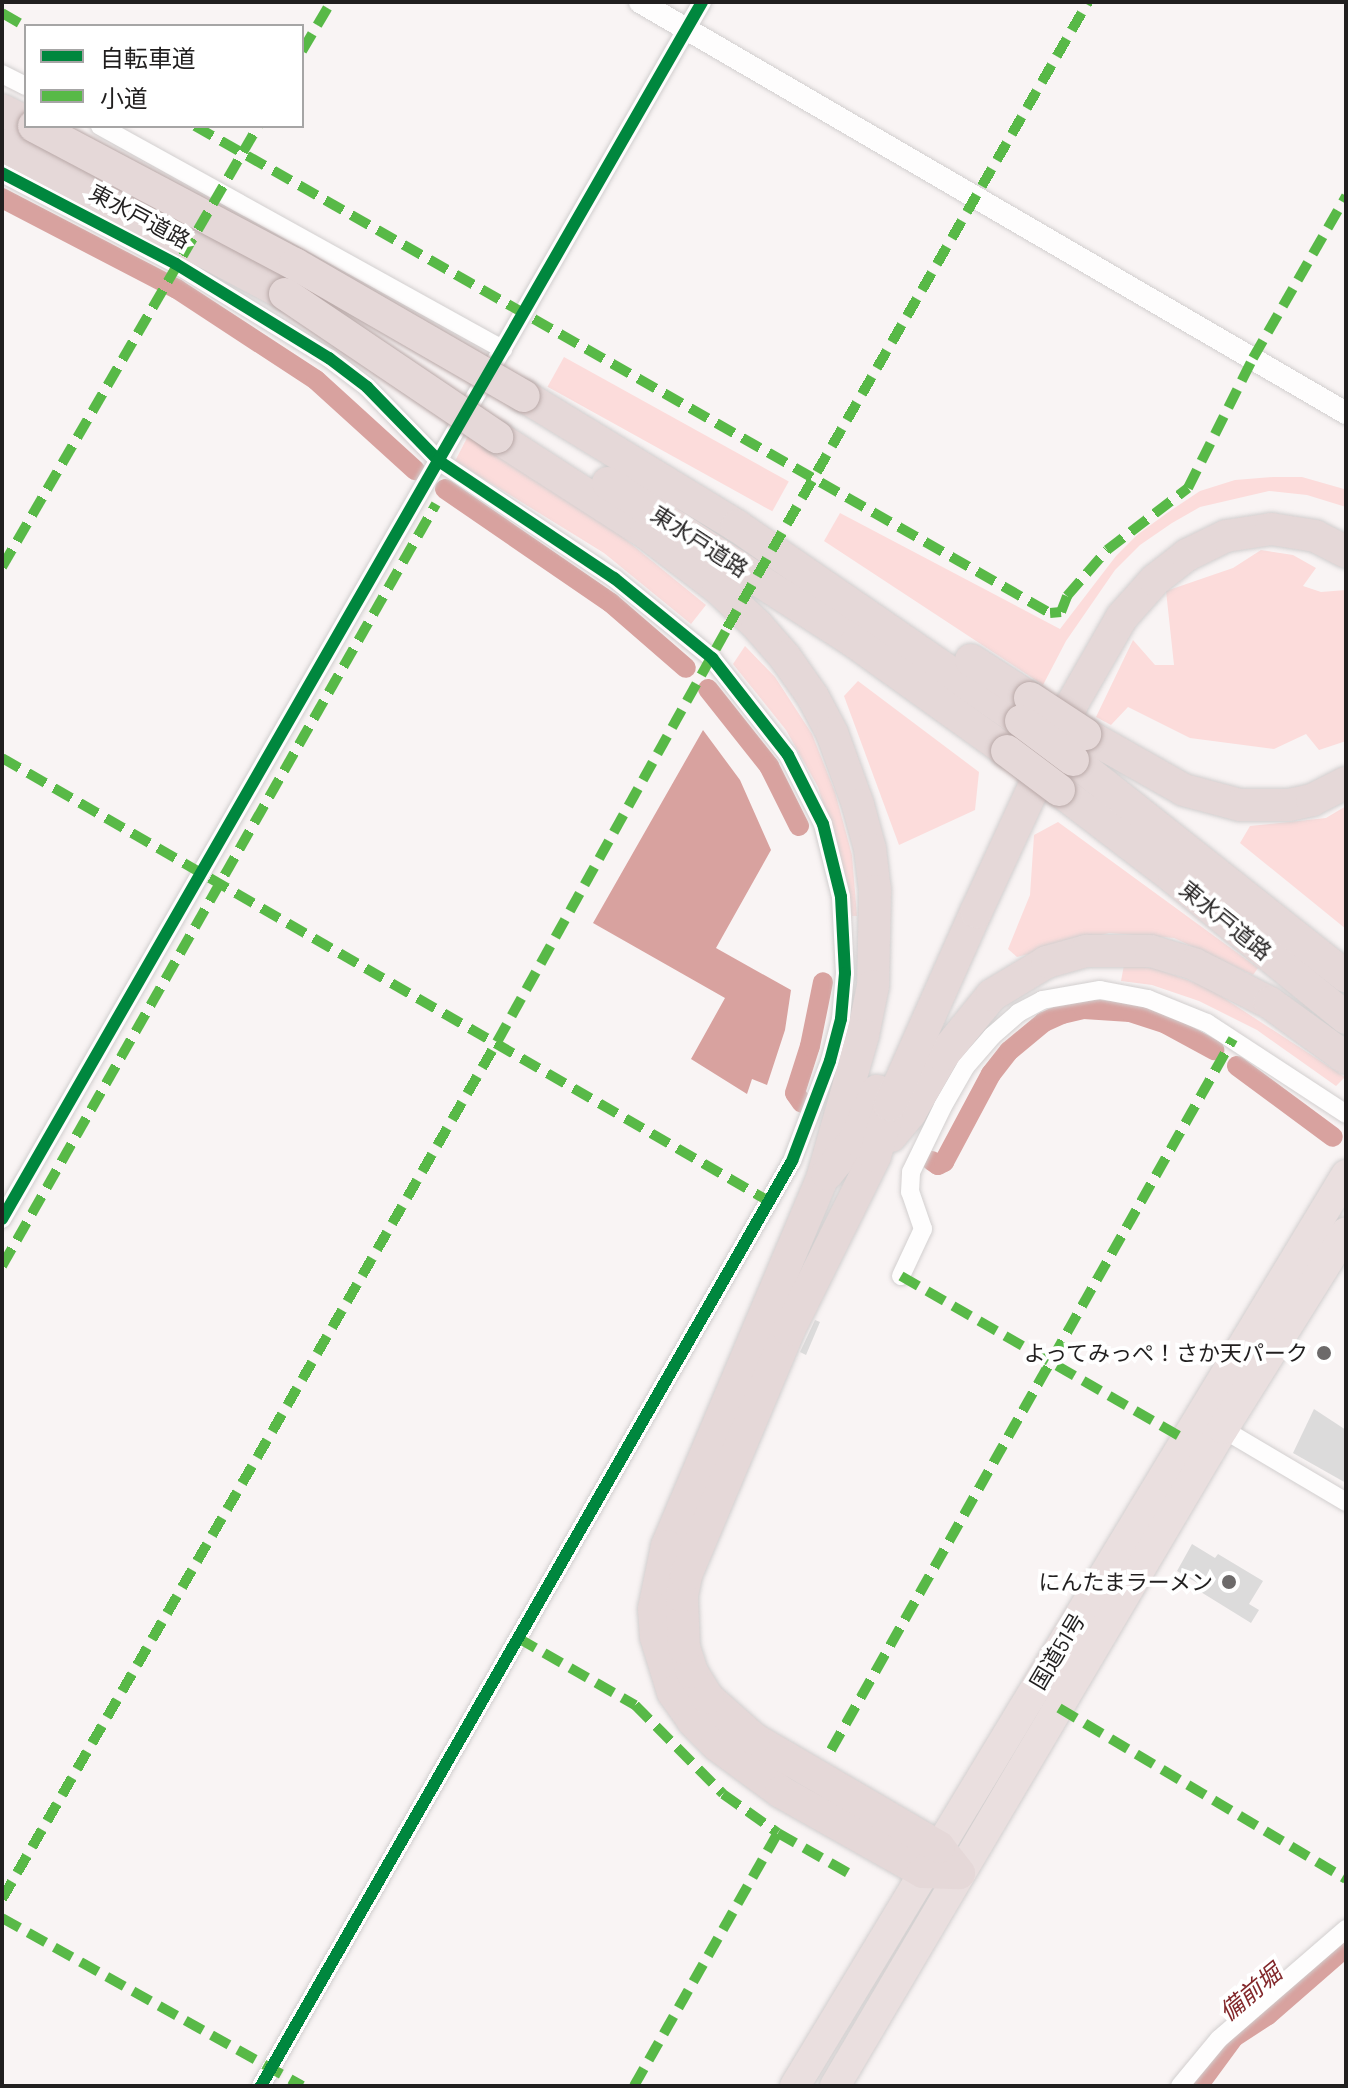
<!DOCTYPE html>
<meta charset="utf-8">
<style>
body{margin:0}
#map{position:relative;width:1348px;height:2088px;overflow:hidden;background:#f9f4f4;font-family:Barlow,"Noto Sans JP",sans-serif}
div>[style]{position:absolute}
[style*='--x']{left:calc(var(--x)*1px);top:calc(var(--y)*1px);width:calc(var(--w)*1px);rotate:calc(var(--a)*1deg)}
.green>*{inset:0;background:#fcdcdb;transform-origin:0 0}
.water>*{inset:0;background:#d8a29f}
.canal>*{height:20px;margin:-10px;padding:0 10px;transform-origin:10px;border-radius:10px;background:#d8a29f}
.building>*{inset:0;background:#dcdbdb}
.roads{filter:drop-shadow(0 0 2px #d2cfcf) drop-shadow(0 0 2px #d2cfcf)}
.minor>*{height:18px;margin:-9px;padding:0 9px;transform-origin:9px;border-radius:9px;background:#fefdfd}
.tertiary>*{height:22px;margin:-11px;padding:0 11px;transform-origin:11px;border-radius:11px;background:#fefdfd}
.trunk>*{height:30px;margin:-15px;padding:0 15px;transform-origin:15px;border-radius:15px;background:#eadfdf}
.motorway>*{height:32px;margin:-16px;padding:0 16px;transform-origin:16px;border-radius:16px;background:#e5d8d8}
.bridges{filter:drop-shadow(0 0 2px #b8a8a7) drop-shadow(0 0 2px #b8a8a7)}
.motorway-bridge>*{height:32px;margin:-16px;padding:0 16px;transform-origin:16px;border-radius:16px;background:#e5d8d8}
.quiet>*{height:10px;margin-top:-5px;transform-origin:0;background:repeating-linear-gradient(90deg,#58b947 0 20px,transparent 0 30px)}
.cycleway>*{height:12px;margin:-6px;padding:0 6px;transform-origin:6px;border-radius:6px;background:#00873e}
.dots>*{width:22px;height:22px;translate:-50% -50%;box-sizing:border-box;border:4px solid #fff;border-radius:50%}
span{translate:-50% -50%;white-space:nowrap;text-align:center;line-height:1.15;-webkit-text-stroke:8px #fff;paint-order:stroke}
.street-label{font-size:22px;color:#211f1f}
.poi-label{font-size:22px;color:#211f1f}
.right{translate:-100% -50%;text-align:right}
.water-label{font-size:24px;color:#82272a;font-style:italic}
.frame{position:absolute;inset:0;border:4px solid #211f1f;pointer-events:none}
.legend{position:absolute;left:24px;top:24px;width:280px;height:104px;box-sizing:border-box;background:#fff;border:2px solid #a6a5a5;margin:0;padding:10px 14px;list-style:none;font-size:24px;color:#211f1f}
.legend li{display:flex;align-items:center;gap:16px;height:40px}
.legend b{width:40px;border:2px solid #a6a5a5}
</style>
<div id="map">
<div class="green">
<i style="left:564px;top:357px;width:257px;height:34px;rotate:29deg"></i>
<i style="clip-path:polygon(468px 436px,619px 534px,706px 605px,691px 624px,604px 553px,455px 461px)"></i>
<i style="clip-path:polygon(1273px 477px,1302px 477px,1344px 489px,1346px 507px,1307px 495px,1269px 491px,1200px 507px,1172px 523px,1140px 545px,1115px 570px,1066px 641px,1043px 685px,824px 541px,840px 513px,1060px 629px,1116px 556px,1137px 535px,1167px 513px,1200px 491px,1235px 480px)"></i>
<i style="clip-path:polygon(1261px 550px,1293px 555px,1316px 568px,1303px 586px,1321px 592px,1346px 590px,1346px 741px,1319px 750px,1306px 734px,1274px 749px,1190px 738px,1128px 707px,1111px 725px,1096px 717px,1133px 640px,1155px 665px,1174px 665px,1166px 591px,1233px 568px)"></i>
<i style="clip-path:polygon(745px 646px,775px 677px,812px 734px,835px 792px,852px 855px,857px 916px,852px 916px,840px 857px,818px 787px,786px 730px,733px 664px)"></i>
<i style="clip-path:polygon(858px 681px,979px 772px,975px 810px,899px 845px,844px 696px)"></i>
<i style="clip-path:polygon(1346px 806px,1346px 929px,1240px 843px,1250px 826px,1326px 818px)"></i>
<i style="clip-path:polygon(1058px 822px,1258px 968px,1253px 975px,1174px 938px,1109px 933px,1017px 957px,1008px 949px,1030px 895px,1034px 835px)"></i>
<i style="clip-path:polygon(1124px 965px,1154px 968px,1207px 987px,1345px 1077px,1336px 1086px,1257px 1030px,1199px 1001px,1152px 985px,1121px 981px)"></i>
</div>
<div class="water">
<i style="clip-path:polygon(703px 730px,740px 780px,771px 850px,716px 948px,791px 990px,785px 1030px,767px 1085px,752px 1079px,747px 1094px,691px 1059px,725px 998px,593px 923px)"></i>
</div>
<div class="canal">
<i style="--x:2;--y:198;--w:197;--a:27.5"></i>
<i style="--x:177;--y:289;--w:166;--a:33.2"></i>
<i style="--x:316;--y:380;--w:134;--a:42.3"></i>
<i style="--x:445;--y:489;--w:201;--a:34.5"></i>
<i style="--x:611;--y:603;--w:99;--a:40.9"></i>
<i style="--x:708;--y:689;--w:98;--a:51.6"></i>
<i style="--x:769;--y:766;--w:67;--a:63.4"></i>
<i style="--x:1237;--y:1066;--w:119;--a:36.5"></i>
<i style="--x:802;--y:1103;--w:12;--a:-125"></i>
<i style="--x:795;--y:1093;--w:49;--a:-72.3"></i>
<i style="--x:810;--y:1046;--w:65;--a:-78.5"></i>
<i style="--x:932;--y:1161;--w:7;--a:34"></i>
<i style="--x:938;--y:1165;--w:7;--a:-27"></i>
<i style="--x:944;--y:1162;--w:100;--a:-61.9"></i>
<i style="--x:991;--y:1074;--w:29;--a:-52"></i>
<i style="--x:1009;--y:1051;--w:45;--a:-39.6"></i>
<i style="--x:1044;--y:1022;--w:20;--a:-24"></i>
<i style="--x:1062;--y:1014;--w:23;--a:-13"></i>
<i style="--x:1084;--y:1009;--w:46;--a:3.7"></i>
<i style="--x:1130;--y:1012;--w:38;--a:18"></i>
<i style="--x:1166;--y:1024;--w:55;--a:28.4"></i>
<i style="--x:1198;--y:2086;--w:61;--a:-53.7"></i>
<i style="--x:1234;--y:2037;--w:40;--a:-32.9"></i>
<i style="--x:1268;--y:2015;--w:103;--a:-41.1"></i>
</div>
<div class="building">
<i style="clip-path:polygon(815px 1320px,820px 1322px,806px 1355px,800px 1352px)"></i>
<i style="clip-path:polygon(1314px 1409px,1346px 1430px,1346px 1483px,1293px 1453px)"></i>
<i style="clip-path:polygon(1192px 1544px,1215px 1558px,1218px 1554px,1263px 1581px,1249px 1604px,1259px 1610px,1251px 1623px,1196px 1589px,1199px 1584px,1177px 1571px)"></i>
</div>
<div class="roads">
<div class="minor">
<i style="--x:2;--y:74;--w:27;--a:27"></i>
<i style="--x:100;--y:126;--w:461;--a:29"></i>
<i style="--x:2;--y:173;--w:196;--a:27.6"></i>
<i style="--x:176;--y:264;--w:180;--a:31.6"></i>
<i style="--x:329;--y:358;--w:48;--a:37.3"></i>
<i style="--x:367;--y:387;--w:103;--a:45.8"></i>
<i style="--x:439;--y:461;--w:211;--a:33.8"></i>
<i style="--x:614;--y:578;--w:127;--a:39.2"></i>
<i style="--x:712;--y:658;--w:123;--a:51.9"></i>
<i style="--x:788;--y:755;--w:77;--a:63.1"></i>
<i style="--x:823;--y:824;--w:75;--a:76.1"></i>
<i style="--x:841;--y:897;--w:76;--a:87"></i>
<i style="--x:845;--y:973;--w:46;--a:95"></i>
<i style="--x:841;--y:1019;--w:43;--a:104.7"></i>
<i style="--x:830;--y:1061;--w:107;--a:110.8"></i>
<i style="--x:792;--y:1161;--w:1067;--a:119.86"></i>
<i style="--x:2;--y:1219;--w:1404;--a:-60.09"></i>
<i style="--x:901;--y:1276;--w:52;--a:-64.9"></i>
<i style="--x:923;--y:1229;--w:39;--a:-109"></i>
<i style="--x:910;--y:1192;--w:20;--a:-87"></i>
<i style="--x:911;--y:1172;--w:73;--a:-64.1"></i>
<i style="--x:943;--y:1106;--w:46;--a:-60.1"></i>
<i style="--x:966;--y:1066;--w:40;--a:-49"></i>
<i style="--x:992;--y:1036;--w:35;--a:-41"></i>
<i style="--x:1018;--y:1013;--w:27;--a:-28"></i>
<i style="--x:1042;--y:1000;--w:59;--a:-9.8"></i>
<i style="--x:1100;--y:990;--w:49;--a:10.6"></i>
<i style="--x:1148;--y:999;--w:64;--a:22.1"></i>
<i style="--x:1207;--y:1023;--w:166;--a:33.2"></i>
<i style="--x:1223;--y:1429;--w:143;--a:30.7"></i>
<i style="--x:1180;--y:2086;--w:61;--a:-50.3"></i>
<i style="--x:1219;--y:2039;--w:168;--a:-40.9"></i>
</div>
<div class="tertiary">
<i style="--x:640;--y:2;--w:817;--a:30.21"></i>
</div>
<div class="trunk">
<i style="--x:795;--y:2086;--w:1065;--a:-58.83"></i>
<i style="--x:835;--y:2086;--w:763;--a:-59.44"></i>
<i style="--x:1223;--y:1429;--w:232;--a:-58"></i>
</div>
<div class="motorway">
<i style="--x:2;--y:110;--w:27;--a:27"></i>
<i style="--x:2;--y:145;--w:320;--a:27.8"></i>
<i style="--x:524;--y:396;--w:250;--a:31.4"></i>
<i style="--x:737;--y:526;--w:345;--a:34.5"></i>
<i style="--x:497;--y:437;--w:177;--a:32.8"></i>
<i style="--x:646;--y:533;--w:91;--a:37.4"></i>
<i style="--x:718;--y:588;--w:54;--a:43.5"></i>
<i style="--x:757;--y:625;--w:43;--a:48.8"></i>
<i style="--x:785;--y:657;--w:49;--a:55"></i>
<i style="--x:813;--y:697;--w:41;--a:62.2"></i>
<i style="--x:832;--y:733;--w:77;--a:70.1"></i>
<i style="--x:858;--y:805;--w:46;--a:74.7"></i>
<i style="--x:870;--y:849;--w:42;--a:83.2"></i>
<i style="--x:875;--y:891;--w:95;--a:91.2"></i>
<i style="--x:873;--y:986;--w:50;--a:101.5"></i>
<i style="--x:863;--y:1035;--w:150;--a:105.9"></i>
<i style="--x:822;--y:1179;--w:398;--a:112.9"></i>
<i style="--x:667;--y:1546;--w:64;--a:101.7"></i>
<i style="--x:654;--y:1609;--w:28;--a:86"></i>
<i style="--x:656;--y:1637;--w:58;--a:72.8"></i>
<i style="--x:673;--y:1692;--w:35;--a:55"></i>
<i style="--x:693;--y:1721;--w:34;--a:45"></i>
<i style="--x:717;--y:1745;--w:79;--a:36.3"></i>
<i style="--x:781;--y:1792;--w:163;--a:29.4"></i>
<i style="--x:923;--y:1872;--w:36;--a:2"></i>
<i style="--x:608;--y:483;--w:295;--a:32.8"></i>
<i style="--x:856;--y:643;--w:186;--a:35.6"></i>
<i style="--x:971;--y:660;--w:70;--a:32.8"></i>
<i style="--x:1085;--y:734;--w:114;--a:29.5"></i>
<i style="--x:1184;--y:790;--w:58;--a:15"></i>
<i style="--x:1240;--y:805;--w:49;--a:0"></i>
<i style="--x:1289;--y:805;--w:24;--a:-12"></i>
<i style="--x:1312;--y:800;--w:38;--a:-27"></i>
<i style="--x:1073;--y:760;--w:348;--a:38.4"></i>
<i style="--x:1059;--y:790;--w:145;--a:37.4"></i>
<i style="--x:1174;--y:878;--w:222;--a:39.1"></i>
<i style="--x:891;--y:1136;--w:30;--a:-50"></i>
<i style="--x:910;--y:1113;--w:67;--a:-60.4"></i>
<i style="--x:943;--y:1055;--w:77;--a:-50.8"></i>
<i style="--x:992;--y:995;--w:64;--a:-31"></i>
<i style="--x:1047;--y:962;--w:41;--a:-15.8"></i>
<i style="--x:1086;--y:951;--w:65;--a:0"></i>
<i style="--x:1151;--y:951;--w:45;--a:16.8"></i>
<i style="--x:1194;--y:964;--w:85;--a:27.2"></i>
<i style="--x:1270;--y:1003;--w:94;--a:35.9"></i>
<i style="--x:827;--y:1174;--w:45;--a:-51.3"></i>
<i style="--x:855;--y:1139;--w:53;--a:-65.4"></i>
<i style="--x:959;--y:1873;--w:33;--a:-128"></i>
<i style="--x:939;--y:1847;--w:214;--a:-149.7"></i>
<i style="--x:754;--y:1739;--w:62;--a:-138.3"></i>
<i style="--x:708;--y:1698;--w:31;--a:-122"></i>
<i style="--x:692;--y:1672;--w:25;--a:-108"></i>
<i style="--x:684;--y:1648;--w:52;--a:-92.2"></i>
<i style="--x:682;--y:1596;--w:21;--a:-79"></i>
<i style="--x:686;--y:1575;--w:266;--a:-67.2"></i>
<i style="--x:789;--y:1330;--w:194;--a:-63.7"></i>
<i style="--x:875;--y:1156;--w:53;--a:-73.6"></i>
<i style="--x:890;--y:1105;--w:211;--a:-66"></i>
<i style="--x:976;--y:912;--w:229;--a:-65.2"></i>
<i style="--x:1072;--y:704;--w:100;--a:-60.1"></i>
<i style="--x:1122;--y:617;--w:50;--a:-48.3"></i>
<i style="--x:1155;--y:580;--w:41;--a:-38"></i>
<i style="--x:1187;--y:555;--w:43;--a:-26"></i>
<i style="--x:1226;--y:536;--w:46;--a:-8.8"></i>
<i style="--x:1271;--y:529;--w:45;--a:9"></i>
<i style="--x:1315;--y:536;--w:35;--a:27"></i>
</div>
</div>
<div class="bridges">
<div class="motorway-bridge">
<i style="--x:34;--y:126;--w:295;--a:27.9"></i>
<i style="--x:295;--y:264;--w:264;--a:30"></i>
<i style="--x:285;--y:294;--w:256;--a:34"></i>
<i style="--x:1030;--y:698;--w:66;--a:33.2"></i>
<i style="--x:1021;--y:721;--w:65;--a:36.9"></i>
<i style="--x:1007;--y:751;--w:65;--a:36.9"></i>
</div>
</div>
<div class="quiet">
<i style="--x:2;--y:13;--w:28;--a:30"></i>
<i style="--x:302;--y:51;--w:57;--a:-59.4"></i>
<i style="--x:195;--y:126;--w:984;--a:29.67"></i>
<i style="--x:1050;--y:613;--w:11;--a:-5"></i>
<i style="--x:1061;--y:612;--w:17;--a:-69"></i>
<i style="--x:1067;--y:596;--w:61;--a:-49"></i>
<i style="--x:1107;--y:550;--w:102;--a:-37.4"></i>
<i style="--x:1188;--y:488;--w:145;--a:-63.4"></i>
<i style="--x:1253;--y:358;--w:187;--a:-60.1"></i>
<i style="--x:2;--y:567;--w:510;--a:-59.86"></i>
<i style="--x:2;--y:758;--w:887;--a:30.03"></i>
<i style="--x:2;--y:1266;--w:877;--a:-60.34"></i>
<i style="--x:901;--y:1276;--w:327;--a:29.9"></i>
<i style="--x:518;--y:1638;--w:135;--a:29.8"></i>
<i style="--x:635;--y:1705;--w:125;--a:45.3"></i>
<i style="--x:723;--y:1794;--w:67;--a:35.3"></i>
<i style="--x:778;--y:1833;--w:81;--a:29.7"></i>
<i style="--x:1059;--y:1708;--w:334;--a:30.8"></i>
<i style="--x:831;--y:1750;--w:817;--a:-60.52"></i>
<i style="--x:2;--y:1899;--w:990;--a:-59.99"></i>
<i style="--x:497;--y:1042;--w:474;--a:-60.9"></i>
<i style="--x:727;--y:628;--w:723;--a:-60.03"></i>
<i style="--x:2;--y:1918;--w:344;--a:29.2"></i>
<i style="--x:634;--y:2086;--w:291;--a:-60.4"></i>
</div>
<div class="cycleway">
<i style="--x:2;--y:173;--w:196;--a:27.6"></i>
<i style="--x:176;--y:264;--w:180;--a:31.6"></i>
<i style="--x:329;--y:358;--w:48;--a:37.3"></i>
<i style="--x:367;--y:387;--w:103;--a:45.8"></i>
<i style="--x:439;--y:461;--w:211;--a:33.8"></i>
<i style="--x:614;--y:578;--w:127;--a:39.2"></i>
<i style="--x:712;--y:658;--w:123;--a:51.9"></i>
<i style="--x:788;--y:755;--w:77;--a:63.1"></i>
<i style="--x:823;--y:824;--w:75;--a:76.1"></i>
<i style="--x:841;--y:897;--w:76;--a:87"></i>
<i style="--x:845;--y:973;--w:46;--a:95"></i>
<i style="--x:841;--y:1019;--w:43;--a:104.7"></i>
<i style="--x:830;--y:1061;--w:107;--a:110.8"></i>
<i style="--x:792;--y:1161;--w:1067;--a:119.86"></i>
<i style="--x:2;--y:1219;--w:1404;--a:-60.09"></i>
</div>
<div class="dots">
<i style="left:1324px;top:1353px;background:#6d6a6a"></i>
<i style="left:1229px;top:1582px;background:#6d6a6a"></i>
</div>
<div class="street-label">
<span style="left:140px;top:216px;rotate:28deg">東水戸道路</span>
<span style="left:700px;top:541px;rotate:33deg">東水戸道路</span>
<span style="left:1226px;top:920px;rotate:39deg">東水戸道路</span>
<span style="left:1057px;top:1651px;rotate:-59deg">国道51号</span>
</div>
<div class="poi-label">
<span class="right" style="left:1308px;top:1353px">よってみっぺ！さか天パーク</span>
<span class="right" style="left:1213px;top:1582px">にんたまラーメン</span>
</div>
<div class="water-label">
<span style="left:1250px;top:1992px;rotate:-40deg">備前堀</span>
</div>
<div class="frame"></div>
<ul class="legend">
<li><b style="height:10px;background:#00873e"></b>自転車道</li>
<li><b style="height:10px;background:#58b947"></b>小道</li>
</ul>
</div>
